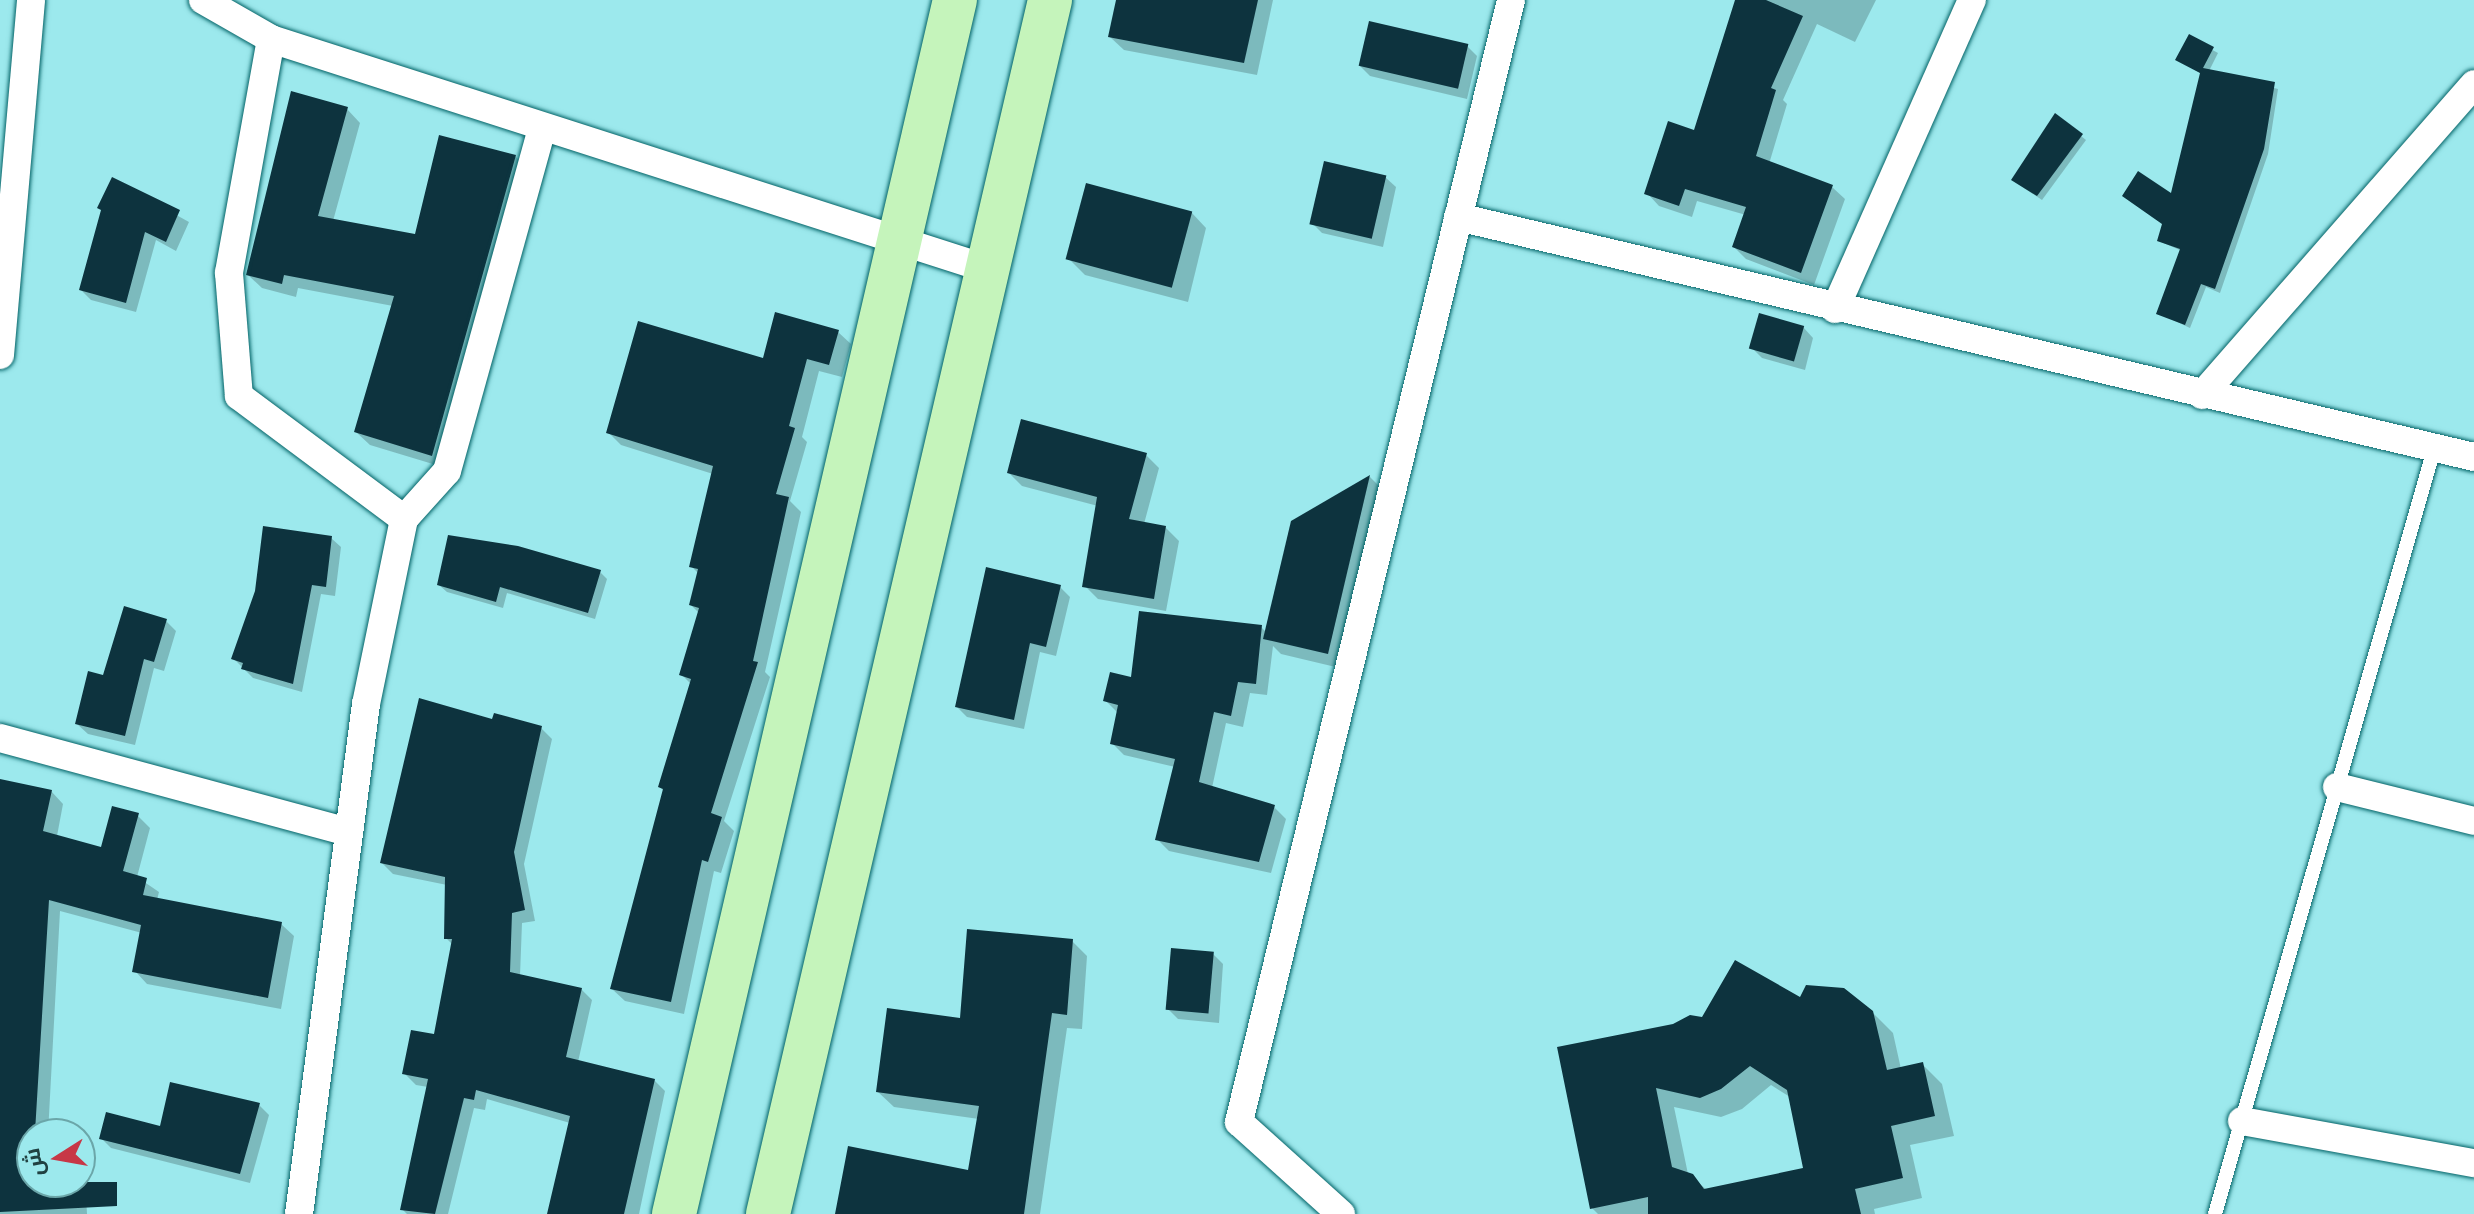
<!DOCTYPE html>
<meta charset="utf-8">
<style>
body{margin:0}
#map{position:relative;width:2474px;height:1214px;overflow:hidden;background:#9ce9ed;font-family:"Roboto Condensed",Cairo,sans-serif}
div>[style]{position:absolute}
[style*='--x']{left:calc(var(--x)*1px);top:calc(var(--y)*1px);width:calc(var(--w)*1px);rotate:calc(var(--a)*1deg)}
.shadow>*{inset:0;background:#0003}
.building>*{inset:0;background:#0d333e;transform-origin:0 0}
.roads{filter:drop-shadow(0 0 2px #026266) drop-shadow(0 0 2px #026266)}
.service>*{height:14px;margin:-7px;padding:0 7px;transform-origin:7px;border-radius:7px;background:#fff}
.minor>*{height:28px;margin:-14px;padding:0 14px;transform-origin:14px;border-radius:14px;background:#fff}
.primary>*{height:44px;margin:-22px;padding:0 22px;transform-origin:22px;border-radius:22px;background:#c5f4bb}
span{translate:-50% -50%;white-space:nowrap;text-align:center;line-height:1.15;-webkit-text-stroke:8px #9ce9ed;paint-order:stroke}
.north{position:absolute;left:16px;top:1118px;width:80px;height:80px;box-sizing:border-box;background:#9ce9ed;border:2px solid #6ba6a9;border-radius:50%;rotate:259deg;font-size:22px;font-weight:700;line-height:32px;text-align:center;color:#214142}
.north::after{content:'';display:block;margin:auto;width:28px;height:36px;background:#c73746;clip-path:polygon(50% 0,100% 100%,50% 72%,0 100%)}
</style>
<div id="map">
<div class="shadow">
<i style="clip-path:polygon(1118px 0,1273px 0,1257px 75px,1124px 50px,1110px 37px)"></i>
<i style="clip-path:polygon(1739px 0,1876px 0,1855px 42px,1817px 24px,1783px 100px,1787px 104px,1769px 164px,1832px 187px,1845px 199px,1814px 285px,1746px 259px,1734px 247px,1746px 215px,1697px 201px,1692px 217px,1659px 206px,1647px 193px,1695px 132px)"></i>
<i style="clip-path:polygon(2189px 37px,2218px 53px,2209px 71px,2278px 89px,2268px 154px,2220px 293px,2206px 287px,2190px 328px,2158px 313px,2182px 251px,2159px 241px,2202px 74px,2178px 60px)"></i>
<i style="clip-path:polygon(1467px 46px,1477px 56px,1467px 99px,1370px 76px,1360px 66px)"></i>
<i style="clip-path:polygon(347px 109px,360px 123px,333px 221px,416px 236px,515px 156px,529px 170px,446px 468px,370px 445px,356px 432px,393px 306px,298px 288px,296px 297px,262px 288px,248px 275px)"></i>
<i style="clip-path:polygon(2081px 136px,2086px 140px,2042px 200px,2018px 184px)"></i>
<i style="clip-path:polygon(1385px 177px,1396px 187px,1383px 247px,1322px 233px,1312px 223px)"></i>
<i style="clip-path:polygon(113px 180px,189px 222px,176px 251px,156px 240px,136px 312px,91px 300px,81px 290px)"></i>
<i style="clip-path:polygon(1191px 212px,1206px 228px,1188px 302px,1085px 275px,1069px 259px)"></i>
<i style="clip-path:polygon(1803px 327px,1813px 338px,1805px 370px,1762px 358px,1752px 348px)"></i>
<i style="clip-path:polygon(838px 332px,851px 344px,842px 377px,819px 371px,802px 437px,807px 442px,790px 501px,801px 512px,765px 672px,770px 677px,724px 821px,734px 831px,721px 873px,714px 871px,684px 1014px,625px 1001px,612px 989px,665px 792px,660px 787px,691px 684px,682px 675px,700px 614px,691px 605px,699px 574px,691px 566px,713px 474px,621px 445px,608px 432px)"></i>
<i style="clip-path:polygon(1146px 455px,1159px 468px,1144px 524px,1165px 527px,1179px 541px,1166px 611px,1098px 599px,1085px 586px,1098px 506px,1022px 486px,1009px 473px)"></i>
<i style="clip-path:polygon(1370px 477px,1385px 492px,1344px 669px,1281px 654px,1273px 646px,1267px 695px,1250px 693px,1243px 727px,1226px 723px,1212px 788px,1274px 807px,1286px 819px,1271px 873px,1169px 851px,1157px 839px,1175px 767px,1124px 755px,1112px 743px,1118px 713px,1106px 701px,1133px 680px,1261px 627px,1267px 633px,1293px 522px)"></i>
<i style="clip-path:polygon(331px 538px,341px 547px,335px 596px,321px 594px,302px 692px,253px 678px,234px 659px)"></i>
<i style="clip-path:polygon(599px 571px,607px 579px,595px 619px,507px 593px,503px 608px,447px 592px,439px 585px)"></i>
<i style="clip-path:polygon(1060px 587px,1070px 597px,1056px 656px,1040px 652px,1024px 729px,967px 717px,957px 707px)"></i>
<i style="clip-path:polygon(166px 621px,176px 631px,164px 671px,154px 668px,135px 745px,88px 734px,77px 724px,105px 677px)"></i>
<i style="clip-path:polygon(494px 722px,541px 728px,552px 739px,524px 864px,535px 921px,522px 923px,520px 976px,581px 989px,592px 1000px,578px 1062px,654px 1080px,665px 1091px,639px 1214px,549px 1214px,570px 1123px,487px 1099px,485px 1110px,474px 1108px,448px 1214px,407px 1214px,402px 1209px,428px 1087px,416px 1085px,405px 1074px,435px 1036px,453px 945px,446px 938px,447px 885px,393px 874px,382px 863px)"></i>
<i style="clip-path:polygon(51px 791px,63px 804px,57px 836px,103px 850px,137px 815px,150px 828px,137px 877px,159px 892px,157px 900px,281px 924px,294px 936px,281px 1009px,147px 984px,135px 971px,142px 933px,60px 911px,48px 1134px,32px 1134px,32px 1182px,80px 1182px,80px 1169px,85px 1174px,87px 1214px,0 1214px,0 794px)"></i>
<i style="clip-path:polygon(1072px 941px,1087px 956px,1082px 1029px,1067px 1028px,1040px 1214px,837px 1214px,970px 1172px,979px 1119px,894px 1107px,878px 1092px,961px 1020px)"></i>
<i style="clip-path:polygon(1213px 954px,1223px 964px,1219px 1023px,1178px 1019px,1168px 1009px)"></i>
<i style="clip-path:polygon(evenodd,1801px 1000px,1872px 1012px,1893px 1033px,1901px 1069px,1922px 1064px,1942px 1084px,1954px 1136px,1910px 1145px,1922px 1198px,1874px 1209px,1875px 1214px,1598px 1214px,1592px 1208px,1560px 1049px,1801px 1000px,1771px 1085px,1790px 1097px,1806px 1170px,1707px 1190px,1688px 1174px,1674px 1107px,1721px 1117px,1742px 1109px,1771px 1085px)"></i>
<i style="clip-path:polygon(259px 1105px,269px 1115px,250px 1183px,111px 1148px,101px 1138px)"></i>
</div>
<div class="building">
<i style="clip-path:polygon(1116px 0,1258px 0,1244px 63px,1108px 37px)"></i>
<i style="clip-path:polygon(1735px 0,1766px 0,1803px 16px,1771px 88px,1776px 90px,1756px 156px,1833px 185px,1801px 273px,1732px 247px,1746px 207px,1685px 189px,1679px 206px,1644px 194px,1668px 121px,1694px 130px)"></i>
<i style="left:1369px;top:21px;width:102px;height:46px;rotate:13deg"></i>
<i style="clip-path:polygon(2189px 34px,2214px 47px,2203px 68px,2275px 82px,2264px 149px,2215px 289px,2201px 284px,2185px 325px,2156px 314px,2180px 249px,2157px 241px,2162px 224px,2122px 196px,2138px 171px,2171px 193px,2200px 73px,2175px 60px)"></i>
<i style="clip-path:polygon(291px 91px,348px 107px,318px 216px,415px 234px,439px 135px,516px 155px,432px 456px,354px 432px,394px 296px,284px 275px,282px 284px,246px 275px)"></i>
<i style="clip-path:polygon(2055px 113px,2083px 134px,2037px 196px,2011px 180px)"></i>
<i style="left:1324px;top:161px;width:64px;height:65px;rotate:13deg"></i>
<i style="clip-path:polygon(112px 177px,180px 210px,166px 242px,145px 232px,126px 303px,79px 290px,101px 210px,97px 208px)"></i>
<i style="left:1086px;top:183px;width:110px;height:79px;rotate:15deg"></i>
<i style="clip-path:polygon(775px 312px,839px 330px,829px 365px,807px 359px,789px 426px,795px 428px,776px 494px,789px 497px,753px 661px,758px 662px,711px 813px,722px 817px,708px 862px,702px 860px,671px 1002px,610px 989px,663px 789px,658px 787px,691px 679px,679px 675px,699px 608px,689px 605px,698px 569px,689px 567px,713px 466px,606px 433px,638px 321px,763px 358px)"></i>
<i style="left:1759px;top:313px;width:47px;height:37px;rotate:16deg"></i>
<i style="clip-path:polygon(1021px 419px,1147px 453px,1129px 519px,1166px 526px,1154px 599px,1082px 587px,1097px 497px,1007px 473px)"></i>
<i style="clip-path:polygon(1370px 475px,1328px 654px,1263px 639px,1291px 521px)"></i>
<i style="clip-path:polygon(263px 526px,332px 536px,326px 587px,312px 585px,293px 684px,241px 669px,243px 663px,231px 659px,255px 591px)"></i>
<i style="clip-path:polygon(448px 535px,518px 546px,601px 570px,588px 613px,500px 587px,496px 602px,437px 585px)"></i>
<i style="clip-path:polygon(986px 567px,1061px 585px,1046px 647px,1030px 643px,1014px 720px,955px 707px)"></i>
<i style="clip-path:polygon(124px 606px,167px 619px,154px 662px,144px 659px,125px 736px,75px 724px,88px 671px,103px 675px)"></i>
<i style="clip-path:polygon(1139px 611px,1262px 625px,1256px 684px,1238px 682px,1231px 716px,1214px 712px,1199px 782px,1275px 805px,1259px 862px,1155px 840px,1175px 759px,1110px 744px,1118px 705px,1103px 701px,1110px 672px,1131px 677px)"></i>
<i style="clip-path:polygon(419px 698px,492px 719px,494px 713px,542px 726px,514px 852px,525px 910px,512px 913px,510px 972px,582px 988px,566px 1057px,655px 1079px,624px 1214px,547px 1214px,570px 1116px,476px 1090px,474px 1100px,464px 1098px,435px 1214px,400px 1210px,428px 1079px,402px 1074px,411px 1030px,434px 1034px,452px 939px,444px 939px,445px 877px,380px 863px)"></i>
<i style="clip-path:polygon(0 779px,52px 790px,43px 831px,101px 847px,112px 806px,139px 813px,123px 871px,147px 878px,143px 895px,282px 922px,268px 998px,132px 972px,141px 925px,49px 900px,32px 1182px,117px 1182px,117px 1206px,0 1212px)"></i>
<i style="clip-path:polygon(967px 929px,1073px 939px,1067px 1015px,1052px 1013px,1024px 1214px,835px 1214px,848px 1146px,968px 1170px,979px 1106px,876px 1092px,887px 1008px,960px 1018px)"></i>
<i style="left:1171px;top:948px;width:43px;height:62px;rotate:5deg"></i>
<i style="clip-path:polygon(evenodd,1735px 960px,1800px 997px,1806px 985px,1844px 988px,1873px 1011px,1887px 1070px,1923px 1062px,1935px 1116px,1891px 1126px,1903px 1178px,1855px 1189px,1861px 1214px,1648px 1214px,1648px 1197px,1590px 1209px,1557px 1047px,1673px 1024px,1690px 1015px,1702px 1017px,1735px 960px,1750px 1066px,1787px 1090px,1803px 1168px,1704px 1189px,1693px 1174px,1672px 1167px,1656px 1088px,1700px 1098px,1721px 1089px,1750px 1066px)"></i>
<i style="clip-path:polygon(170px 1082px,260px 1103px,240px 1174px,99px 1139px,106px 1112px,160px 1126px)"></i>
</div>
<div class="roads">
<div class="service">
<i style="--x:2215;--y:1214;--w:796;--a:-74.02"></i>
</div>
<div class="minor">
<i style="--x:203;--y:0;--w:78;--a:29.8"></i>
<i style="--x:271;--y:39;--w:753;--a:17.79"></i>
<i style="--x:271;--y:39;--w:238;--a:100.2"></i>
<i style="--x:229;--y:273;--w:123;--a:85.4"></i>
<i style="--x:239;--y:396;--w:206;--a:36.7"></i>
<i style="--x:404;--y:519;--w:189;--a:101.6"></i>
<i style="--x:366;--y:704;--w:514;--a:97.48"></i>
<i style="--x:1458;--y:217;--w:1044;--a:13.29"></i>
<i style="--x:1835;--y:309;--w:338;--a:-66.1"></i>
<i style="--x:0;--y:355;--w:356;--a:-85"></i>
<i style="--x:2202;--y:395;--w:413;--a:-48.8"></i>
<i style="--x:404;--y:519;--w:64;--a:-48.1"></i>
<i style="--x:447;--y:471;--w:355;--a:-74.5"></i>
<i style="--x:0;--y:738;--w:361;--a:15.1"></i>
<i style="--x:2337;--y:787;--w:141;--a:13.9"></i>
<i style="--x:2242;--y:1121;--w:236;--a:10.3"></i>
<i style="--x:1341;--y:1214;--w:137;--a:-138"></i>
<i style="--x:1239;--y:1122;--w:1154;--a:-76.37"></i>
</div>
<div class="primary">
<i style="--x:674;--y:1214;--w:1246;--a:-76.97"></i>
<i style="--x:768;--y:1214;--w:1246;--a:-76.92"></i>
</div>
</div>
<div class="north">ش</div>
</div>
